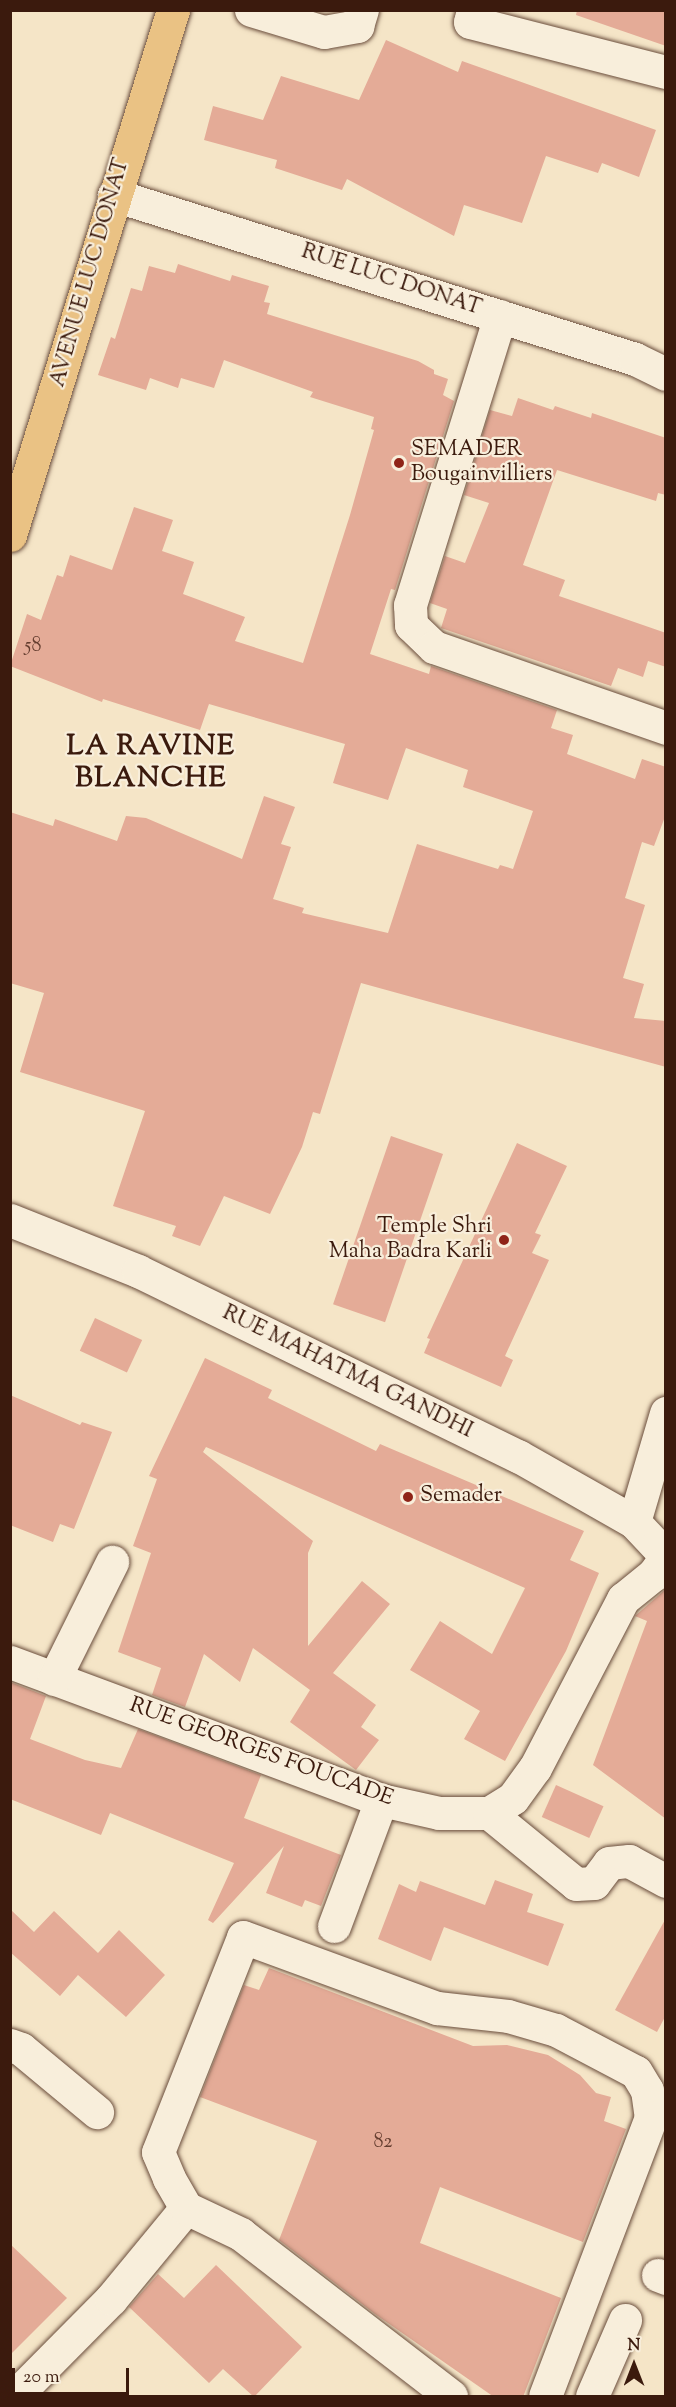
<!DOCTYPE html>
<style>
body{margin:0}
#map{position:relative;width:676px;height:2407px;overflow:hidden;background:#f5e5c7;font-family:"Sorts Mill Goudy",serif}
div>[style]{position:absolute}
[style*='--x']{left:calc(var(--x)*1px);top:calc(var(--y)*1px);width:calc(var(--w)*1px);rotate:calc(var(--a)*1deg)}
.building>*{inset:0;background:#e4ab97;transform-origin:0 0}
.roads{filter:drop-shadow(0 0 2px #6a4d3c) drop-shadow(0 0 2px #6a4d3c)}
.minor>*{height:33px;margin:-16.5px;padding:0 16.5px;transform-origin:16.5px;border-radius:16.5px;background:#f8eedb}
.major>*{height:33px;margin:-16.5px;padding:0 16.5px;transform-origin:16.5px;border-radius:16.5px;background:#eac284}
.dots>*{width:16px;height:16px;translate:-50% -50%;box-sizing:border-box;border:3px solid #f8eedb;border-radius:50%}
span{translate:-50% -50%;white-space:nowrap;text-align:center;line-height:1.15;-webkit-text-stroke:4.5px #f8eedb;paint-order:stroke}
.number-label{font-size:20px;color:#653e30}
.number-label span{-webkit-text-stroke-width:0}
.street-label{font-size:22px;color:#3b1a0d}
.poi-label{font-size:22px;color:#3b1a0d}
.left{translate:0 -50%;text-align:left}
.right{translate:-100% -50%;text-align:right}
.district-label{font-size:28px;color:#3b1a0d;font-weight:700;letter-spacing:1.5px}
.frame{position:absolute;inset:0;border:12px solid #3b1a0d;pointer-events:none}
.north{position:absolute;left:604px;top:2335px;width:60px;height:60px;-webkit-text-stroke:4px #f8eedb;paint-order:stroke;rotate:0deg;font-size:16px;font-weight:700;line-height:24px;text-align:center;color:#3b1a0d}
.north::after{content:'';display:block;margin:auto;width:21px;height:27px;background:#3b1a0d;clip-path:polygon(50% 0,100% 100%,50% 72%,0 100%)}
.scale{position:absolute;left:12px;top:2368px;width:117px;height:27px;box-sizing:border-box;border:3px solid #3b1a0d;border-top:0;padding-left:8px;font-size:18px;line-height:21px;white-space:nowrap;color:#3b1a0d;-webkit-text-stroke:4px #f8eedb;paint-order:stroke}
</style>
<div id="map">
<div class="building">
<i style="clip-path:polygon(577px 10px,666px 10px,666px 46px,576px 15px)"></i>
<i style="clip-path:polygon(386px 40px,458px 72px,462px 61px,656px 130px,639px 177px,602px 163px,598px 173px,546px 156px,522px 223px,464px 205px,454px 236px,347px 179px,342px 190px,275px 168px,277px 160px,204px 140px,213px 106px,263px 120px,281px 76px,359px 100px)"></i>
<i style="clip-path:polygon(178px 264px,230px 281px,232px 275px,269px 286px,264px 302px,270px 303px,267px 314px,418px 361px,434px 370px,434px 374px,448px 379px,443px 395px,454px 401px,395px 590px,391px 589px,370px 654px,429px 674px,431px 666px,557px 710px,551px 728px,573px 735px,567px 754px,635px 779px,642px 759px,666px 767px,666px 814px,654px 846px,642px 842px,625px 898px,645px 905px,623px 978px,644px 984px,634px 1018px,666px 1021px,666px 1067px,361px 983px,320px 1114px,313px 1112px,302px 1147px,270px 1214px,224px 1196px,200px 1246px,172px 1236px,176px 1226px,113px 1206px,145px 1111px,20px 1072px,44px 993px,10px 983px,10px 812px,53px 826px,55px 819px,117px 841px,126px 816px,146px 818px,242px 859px,264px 796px,295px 807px,281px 844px,291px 847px,273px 899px,304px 908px,302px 913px,388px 933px,417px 844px,498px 869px,500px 865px,513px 869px,533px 811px,463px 787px,468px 770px,406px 748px,388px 800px,333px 783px,345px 744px,209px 704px,200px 730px,103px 699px,102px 702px,10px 666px,27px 614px,41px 620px,57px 575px,63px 577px,70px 555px,112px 570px,134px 507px,173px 520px,162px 551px,194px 562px,183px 594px,245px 617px,235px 641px,303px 663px,350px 515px,374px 430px,371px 429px,374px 417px,310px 397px,313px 392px,224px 360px,214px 388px,181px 378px,178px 388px,150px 378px,146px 390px,98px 375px,111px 337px,115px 339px,131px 288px,142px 291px,149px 266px,175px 273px)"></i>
<i style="clip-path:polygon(518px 398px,553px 410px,555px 406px,591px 418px,592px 413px,666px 438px,666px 495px,658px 493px,656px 501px,557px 470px,523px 565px,565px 580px,559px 596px,666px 633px,666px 667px,648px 661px,643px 677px,618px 668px,611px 686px,441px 628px,447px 609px,430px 603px,445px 556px,465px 563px,489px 503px,464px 495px,490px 410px,512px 416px)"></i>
<i style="left:391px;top:1136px;width:55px;height:178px;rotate:19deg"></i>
<i style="clip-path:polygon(517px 1143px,567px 1166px,535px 1233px,541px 1235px,532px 1253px,549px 1260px,505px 1356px,513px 1360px,501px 1387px,424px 1353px,430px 1339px,427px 1338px)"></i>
<i style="left:95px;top:1318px;width:52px;height:36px;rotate:25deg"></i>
<i style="clip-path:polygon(205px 1358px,272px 1390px,268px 1398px,376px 1451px,380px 1444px,584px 1531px,570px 1560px,599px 1573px,566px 1651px,505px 1761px,464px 1739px,480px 1711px,410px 1670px,440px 1621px,492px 1654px,525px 1588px,206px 1447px,203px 1452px,313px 1541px,308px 1553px,308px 1646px,362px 1581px,390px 1604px,333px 1673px,376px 1705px,361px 1727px,379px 1740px,356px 1770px,290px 1722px,310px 1690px,253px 1648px,240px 1682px,204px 1654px,185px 1707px,152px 1695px,161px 1668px,118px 1652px,151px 1553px,133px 1546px,157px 1479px,149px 1476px)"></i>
<i style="clip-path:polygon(10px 1395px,80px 1425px,82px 1422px,112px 1432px,74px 1529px,60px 1524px,53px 1542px,10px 1525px)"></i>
<i style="clip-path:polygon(666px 1589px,666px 1819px,593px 1765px,647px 1621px,635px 1616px)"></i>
<i style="clip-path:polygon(10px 1682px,46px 1696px,30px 1739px,85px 1760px,121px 1768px,138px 1729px,261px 1775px,244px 1818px,341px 1855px,321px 1906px,305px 1900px,302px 1907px,266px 1893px,284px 1846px,213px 1923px,208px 1920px,234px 1863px,110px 1813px,101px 1835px,10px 1799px)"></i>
<i style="left:556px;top:1785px;width:52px;height:35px;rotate:24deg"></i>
<i style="clip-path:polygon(495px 1880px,533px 1894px,527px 1912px,564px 1924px,548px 1966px,444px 1927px,431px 1961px,378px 1939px,399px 1884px,416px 1892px,420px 1881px,485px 1905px)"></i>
<i style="clip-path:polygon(10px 1909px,34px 1932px,54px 1911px,98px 1953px,119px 1930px,165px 1975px,126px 2017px,78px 1975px,60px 1996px,10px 1952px)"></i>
<i style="clip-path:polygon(666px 1918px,666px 2015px,657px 2032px,615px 2010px)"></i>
<i style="clip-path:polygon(269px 1968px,473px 2046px,507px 2045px,548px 2055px,580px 2075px,596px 2093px,611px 2097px,604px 2121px,626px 2129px,583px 2242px,440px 2187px,420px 2243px,561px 2298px,523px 2397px,494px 2397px,375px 2314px,279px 2240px,317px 2141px,200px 2097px,244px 1985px,259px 1990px)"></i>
<i style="clip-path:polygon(10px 2244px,67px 2298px,10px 2355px)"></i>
<i style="clip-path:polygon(216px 2265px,302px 2347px,254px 2397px,223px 2369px,209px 2383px,129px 2307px,158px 2274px,184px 2298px)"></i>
</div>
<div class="roads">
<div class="minor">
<i style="--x:251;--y:10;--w:76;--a:16.8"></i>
<i style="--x:324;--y:32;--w:34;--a:-10"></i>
<i style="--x:357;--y:26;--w:17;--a:-73"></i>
<i style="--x:473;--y:10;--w:12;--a:104"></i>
<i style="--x:470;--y:22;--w:202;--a:14.3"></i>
<i style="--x:114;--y:195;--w:546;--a:17.47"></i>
<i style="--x:635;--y:359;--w:34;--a:26"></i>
<i style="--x:500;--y:316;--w:303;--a:107.3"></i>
<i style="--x:410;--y:605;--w:20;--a:87"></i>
<i style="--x:411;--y:625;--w:32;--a:44"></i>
<i style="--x:434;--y:647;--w:246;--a:19.2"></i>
<i style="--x:10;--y:1220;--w:138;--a:21.7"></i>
<i style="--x:138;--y:1271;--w:423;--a:26"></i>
<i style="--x:518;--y:1456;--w:133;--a:29.6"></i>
<i style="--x:634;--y:1522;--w:47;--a:46.7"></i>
<i style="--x:634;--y:1522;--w:114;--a:-73.6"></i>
<i style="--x:10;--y:1662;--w:396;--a:20.4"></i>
<i style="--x:381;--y:1800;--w:59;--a:12.6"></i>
<i style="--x:439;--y:1813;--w:50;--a:0"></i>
<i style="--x:489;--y:1813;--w:28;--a:-32"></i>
<i style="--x:513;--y:1798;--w:37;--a:-54"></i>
<i style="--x:535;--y:1768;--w:191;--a:-62.5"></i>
<i style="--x:623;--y:1599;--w:38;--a:-39"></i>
<i style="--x:653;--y:1575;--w:22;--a:-54"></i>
<i style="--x:54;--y:1679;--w:131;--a:-63.6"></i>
<i style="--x:489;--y:1813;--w:112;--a:39.2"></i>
<i style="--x:576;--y:1884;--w:18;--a:-3"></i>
<i style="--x:594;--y:1883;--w:25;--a:-53"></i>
<i style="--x:609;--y:1863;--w:20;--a:-6"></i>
<i style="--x:629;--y:1861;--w:42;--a:28.4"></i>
<i style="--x:334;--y:1926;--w:134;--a:-69.5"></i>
<i style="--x:10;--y:2045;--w:12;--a:20"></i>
<i style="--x:21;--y:2049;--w:99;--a:39.7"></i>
<i style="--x:658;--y:2275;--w:9;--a:21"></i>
<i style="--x:15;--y:2396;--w:136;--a:-45.3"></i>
<i style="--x:111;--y:2299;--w:118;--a:-50.5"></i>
<i style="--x:451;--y:2396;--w:265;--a:-142.4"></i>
<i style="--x:241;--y:2234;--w:61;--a:-154.7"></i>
<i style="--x:186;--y:2208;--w:34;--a:-120"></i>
<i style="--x:169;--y:2178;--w:28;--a:-113"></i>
<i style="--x:158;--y:2152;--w:231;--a:-68.4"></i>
<i style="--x:243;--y:1937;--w:207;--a:20.1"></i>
<i style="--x:437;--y:2008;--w:71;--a:6.4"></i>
<i style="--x:508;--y:2016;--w:50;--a:16.3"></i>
<i style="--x:556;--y:2030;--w:90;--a:27.7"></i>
<i style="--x:636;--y:2072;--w:21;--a:59"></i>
<i style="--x:647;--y:2090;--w:27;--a:82"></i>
<i style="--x:651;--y:2117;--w:298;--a:110.8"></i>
<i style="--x:592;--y:2396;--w:83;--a:-66.5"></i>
</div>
<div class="major">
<i style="--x:10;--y:535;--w:550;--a:-72.75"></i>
</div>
</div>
<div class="dots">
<i style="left:399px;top:463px;background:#8f2418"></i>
<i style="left:504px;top:1240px;background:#8f2418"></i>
<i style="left:408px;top:1497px;background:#8f2418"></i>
</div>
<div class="number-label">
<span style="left:33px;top:646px">58</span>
<span style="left:383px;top:2142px">82</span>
</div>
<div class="street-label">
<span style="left:91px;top:273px;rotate:-74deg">AVENUE LUC DONAT</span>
<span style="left:391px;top:281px;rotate:18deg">RUE LUC DONAT</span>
<span style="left:347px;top:1373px;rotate:26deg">RUE MAHATMA GANDHI</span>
<span style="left:261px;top:1753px;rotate:20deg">RUE GEORGES FOUCADE</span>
</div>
<div class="poi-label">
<span class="left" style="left:411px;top:463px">SEMADER<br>Bougainvilliers</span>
<span class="right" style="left:492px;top:1240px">Temple Shri<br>Maha Badra Karli</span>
<span class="left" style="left:420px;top:1497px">Semader</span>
</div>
<div class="district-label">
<span style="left:151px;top:763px">LA RAVINE<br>BLANCHE</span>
</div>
<div class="frame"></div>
<div class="north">N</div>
<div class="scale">20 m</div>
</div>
